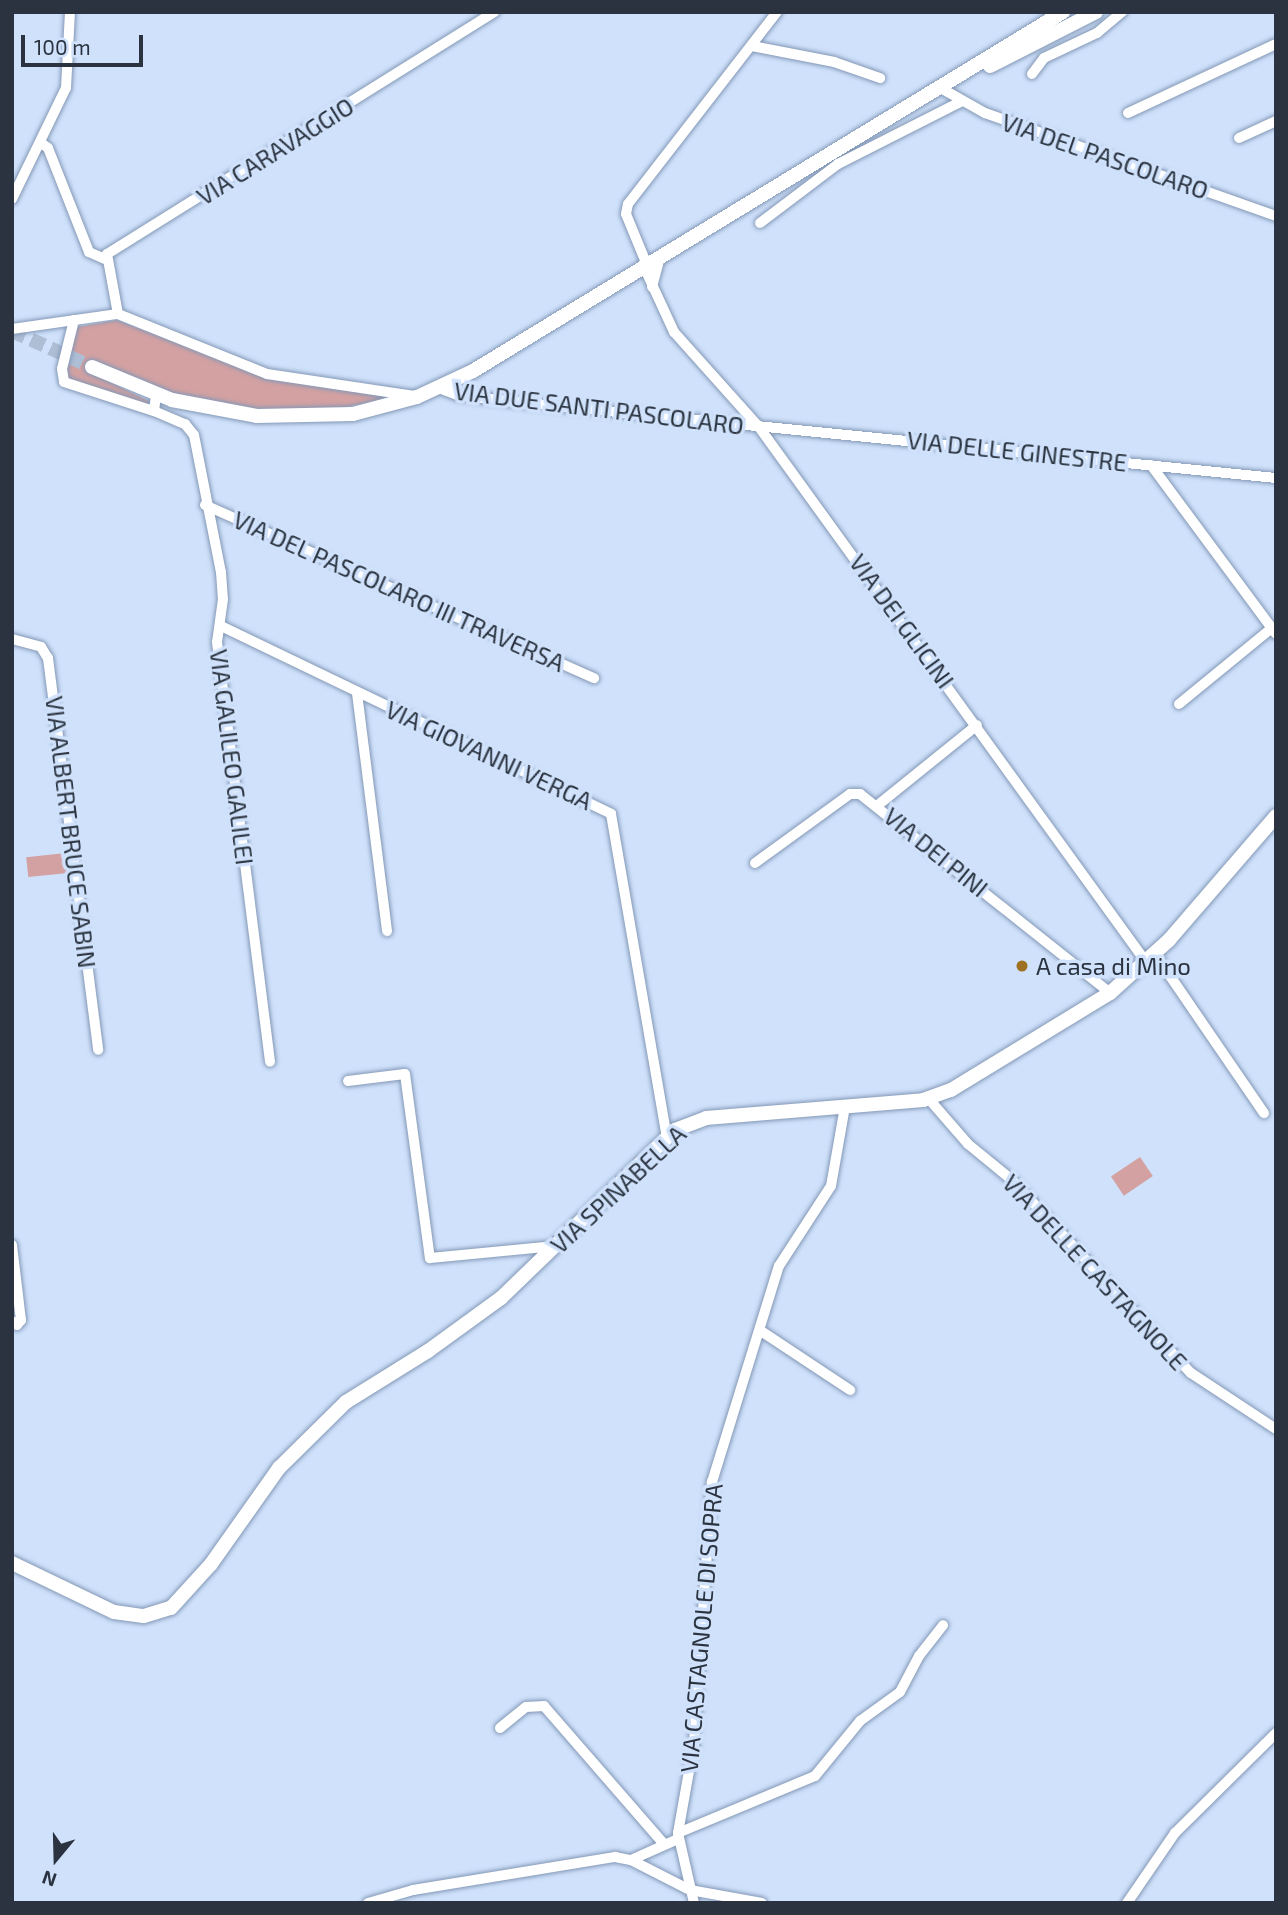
<!DOCTYPE html>
<style>
body{margin:0}
#map{position:relative;width:1288px;height:1915px;overflow:hidden;background:#cfe1fb;font-family:"Exo 2",sans-serif}
div>[style]{position:absolute}
[style*='--x']{left:calc(var(--x)*1px);top:calc(var(--y)*1px);width:calc(var(--w)*1px);rotate:calc(var(--a)*1deg)}
.green>*{inset:0;background:#d3a1a2;transform-origin:0 0}
.secondary-tunnel>*{height:14px;margin-top:-7px;transform-origin:0;background:repeating-linear-gradient(90deg,#aebed5 0 14px,transparent 0 21px)}
.roads{filter:drop-shadow(0 0 2px #8398b6) drop-shadow(0 0 2px #8398b6)}
.street>*{height:10px;margin:-5px;padding:0 5px;transform-origin:5px;border-radius:5px;background:#fff}
.secondary>*{height:14px;margin:-7px;padding:0 7px;transform-origin:7px;border-radius:7px;background:#fff}
.dots>*{width:19px;height:19px;translate:-50% -50%;box-sizing:border-box;border:4px solid #cfe1fb;border-radius:50%}
span{translate:-50% -50%;white-space:nowrap;text-align:center;line-height:1.15;-webkit-text-stroke:7px #cfe1fb;paint-order:stroke}
.street-label{font-size:24px;color:#2a333f}
.poi-label{font-size:24px;color:#2a333f}
.left{translate:0 -50%;text-align:left}
.frame{position:absolute;inset:0;border:14px solid #2a333f;pointer-events:none}
.north{position:absolute;left:21px;top:1824px;width:70px;height:70px;-webkit-text-stroke:5px #cfe1fb;paint-order:stroke;rotate:199deg;font-size:19px;font-weight:700;line-height:28px;text-align:center;color:#2a333f}
.north::after{content:'';display:block;margin:auto;width:24px;height:32px;background:#2a333f;clip-path:polygon(50% 0,100% 100%,50% 72%,0 100%)}
.scale{position:absolute;left:21px;top:35px;width:122px;height:32px;box-sizing:border-box;border:4px solid #2a333f;border-top:0;padding-left:9px;font-size:21px;line-height:24px;white-space:nowrap;color:#2a333f;-webkit-text-stroke:5px #cfe1fb;paint-order:stroke}
</style>
<div id="map">
<div class="green">
<i style="clip-path:polygon(117px 320px,267px 378px,396px 397px,326px 411px,230px 408px,89px 372px,149px 401px,148px 406px,73px 384px,65px 376px,77px 327px)"></i>
<i style="left:66px;top:853px;width:20px;height:40px;rotate:84deg"></i>
<i style="left:1140px;top:1157px;width:23px;height:35px;rotate:56deg"></i>
</div>
<div class="secondary-tunnel">
<i style="--x:12;--y:331;--w:88;--a:24.2"></i>
</div>
<div class="roads">
<div class="street">
<i style="--x:752;--y:46;--w:84;--a:11"></i>
<i style="--x:834;--y:62;--w:49;--a:19.2"></i>
<i style="--x:1032;--y:74;--w:20;--a:-53"></i>
<i style="--x:1044;--y:58;--w:59;--a:-25.3"></i>
<i style="--x:1097;--y:33;--w:33;--a:-40"></i>
<i style="--x:939;--y:87;--w:53;--a:29.5"></i>
<i style="--x:985;--y:113;--w:309;--a:19.5"></i>
<i style="--x:1128;--y:113;--w:163;--a:-25"></i>
<i style="--x:1239;--y:138;--w:41;--a:-24.7"></i>
<i style="--x:40;--y:142;--w:10;--a:37"></i>
<i style="--x:48;--y:148;--w:112;--a:68.5"></i>
<i style="--x:89;--y:252;--w:17;--a:24"></i>
<i style="--x:12;--y:199;--w:123;--a:-64.1"></i>
<i style="--x:66;--y:88;--w:76;--a:-87"></i>
<i style="--x:760;--y:223;--w:98;--a:-37.1"></i>
<i style="--x:838;--y:164;--w:137;--a:-26.9"></i>
<i style="--x:647;--y:265;--w:55;--a:-112.4"></i>
<i style="--x:626;--y:214;--w:10;--a:-79"></i>
<i style="--x:628;--y:204;--w:243;--a:-52.2"></i>
<i style="--x:644;--y:267;--w:72;--a:65.2"></i>
<i style="--x:674;--y:332;--w:127;--a:48.2"></i>
<i style="--x:759;--y:427;--w:660;--a:54.12"></i>
<i style="--x:652;--y:287;--w:31;--a:-75"></i>
<i style="--x:118;--y:314;--w:61;--a:-100.4"></i>
<i style="--x:107;--y:254;--w:457;--a:-32"></i>
<i style="--x:74;--y:320;--w:50;--a:103.8"></i>
<i style="--x:62;--y:369;--w:13;--a:81"></i>
<i style="--x:64;--y:382;--w:95;--a:17.9"></i>
<i style="--x:12;--y:329;--w:107;--a:-8.1"></i>
<i style="--x:118;--y:314;--w:161;--a:21.9"></i>
<i style="--x:267;--y:374;--w:149;--a:8.5"></i>
<i style="--x:439;--y:388;--w:19;--a:21"></i>
<i style="--x:457;--y:395;--w:60;--a:6.7"></i>
<i style="--x:517;--y:402;--w:763;--a:5.72"></i>
<i style="--x:156;--y:395;--w:16;--a:97"></i>
<i style="--x:154;--y:411;--w:34;--a:23"></i>
<i style="--x:185;--y:424;--w:14;--a:51"></i>
<i style="--x:194;--y:435;--w:140;--a:78.9"></i>
<i style="--x:221;--y:572;--w:27;--a:86"></i>
<i style="--x:223;--y:599;--w:43;--a:97.9"></i>
<i style="--x:217;--y:642;--w:423;--a:82.8"></i>
<i style="--x:1151;--y:465;--w:210;--a:53.5"></i>
<i style="--x:205;--y:505;--w:426;--a:24"></i>
<i style="--x:221;--y:626;--w:433;--a:25.7"></i>
<i style="--x:611;--y:814;--w:328;--a:80.2"></i>
<i style="--x:12;--y:639;--w:30;--a:15"></i>
<i style="--x:41;--y:647;--w:13;--a:58"></i>
<i style="--x:48;--y:658;--w:395;--a:82.7"></i>
<i style="--x:357;--y:693;--w:240;--a:82.8"></i>
<i style="--x:1179;--y:704;--w:120;--a:-39.3"></i>
<i style="--x:878;--y:805;--w:127;--a:-38.9"></i>
<i style="--x:755;--y:863;--w:117;--a:-36"></i>
<i style="--x:850;--y:794;--w:10;--a:0"></i>
<i style="--x:860;--y:794;--w:320;--a:38.5"></i>
<i style="--x:1155;--y:954;--w:193;--a:55.6"></i>
<i style="--x:348;--y:1081;--w:57;--a:-7"></i>
<i style="--x:405;--y:1074;--w:186;--a:82.3"></i>
<i style="--x:430;--y:1258;--w:126;--a:-5.5"></i>
<i style="--x:928;--y:1098;--w:61;--a:49"></i>
<i style="--x:968;--y:1144;--w:57;--a:39.3"></i>
<i style="--x:1012;--y:1180;--w:263;--a:47.2"></i>
<i style="--x:1191;--y:1373;--w:102;--a:33.4"></i>
<i style="--x:12;--y:1245;--w:76;--a:83.2"></i>
<i style="--x:21;--y:1320;--w:6;--a:129"></i>
<i style="--x:17;--y:1325;--w:6;--a:-141"></i>
<i style="--x:761;--y:1331;--w:107;--a:33.5"></i>
<i style="--x:500;--y:1728;--w:33;--a:-39"></i>
<i style="--x:526;--y:1707;--w:18;--a:-3"></i>
<i style="--x:544;--y:1706;--w:181;--a:49"></i>
<i style="--x:678;--y:1833;--w:148;--a:-22.6"></i>
<i style="--x:815;--y:1776;--w:71;--a:-50.7"></i>
<i style="--x:860;--y:1721;--w:49;--a:-35.9"></i>
<i style="--x:900;--y:1692;--w:41;--a:-62.2"></i>
<i style="--x:919;--y:1656;--w:39;--a:-52"></i>
<i style="--x:631;--y:1860;--w:51;--a:-24.1"></i>
<i style="--x:368;--y:1903;--w:47;--a:-16.1"></i>
<i style="--x:413;--y:1890;--w:205;--a:-9.3"></i>
<i style="--x:615;--y:1857;--w:16;--a:11"></i>
<i style="--x:631;--y:1860;--w:66;--a:27"></i>
<i style="--x:690;--y:1890;--w:73;--a:10.2"></i>
<i style="--x:694;--y:1903;--w:72;--a:-102.9"></i>
<i style="--x:678;--y:1833;--w:91;--a:-79.9"></i>
<i style="--x:694;--y:1743;--w:262;--a:-86.1"></i>
<i style="--x:712;--y:1482;--w:226;--a:-72.8"></i>
<i style="--x:779;--y:1266;--w:95;--a:-57"></i>
<i style="--x:831;--y:1186;--w:80;--a:-80"></i>
<i style="--x:1127;--y:1903;--w:85;--a:-55.6"></i>
<i style="--x:1175;--y:1833;--w:142;--a:-44.7"></i>
</div>
<div class="secondary">
<i style="--x:990;--y:66;--w:119;--a:-27"></i>
<i style="--x:92;--y:367;--w:87;--a:22.4"></i>
<i style="--x:172;--y:400;--w:86;--a:10.7"></i>
<i style="--x:257;--y:416;--w:96;--a:-1.2"></i>
<i style="--x:353;--y:414;--w:66;--a:-14.9"></i>
<i style="--x:417;--y:397;--w:62;--a:-24.9"></i>
<i style="--x:473;--y:371;--w:691;--a:-31.32"></i>
<i style="--x:12;--y:1563;--w:113;--a:25.7"></i>
<i style="--x:114;--y:1612;--w:30;--a:8"></i>
<i style="--x:144;--y:1616;--w:28;--a:-17"></i>
<i style="--x:171;--y:1608;--w:59;--a:-47.7"></i>
<i style="--x:211;--y:1564;--w:118;--a:-54.7"></i>
<i style="--x:279;--y:1468;--w:94;--a:-44.6"></i>
<i style="--x:346;--y:1402;--w:97;--a:-31.9"></i>
<i style="--x:428;--y:1351;--w:90;--a:-36"></i>
<i style="--x:501;--y:1298;--w:242;--a:-44"></i>
<i style="--x:675;--y:1130;--w:33;--a:-21"></i>
<i style="--x:706;--y:1118;--w:218;--a:-4.7"></i>
<i style="--x:923;--y:1100;--w:30;--a:-20"></i>
<i style="--x:951;--y:1090;--w:186;--a:-31.4"></i>
<i style="--x:1110;--y:993;--w:79;--a:-41.9"></i>
<i style="--x:1169;--y:940;--w:164;--a:-49.2"></i>
</div>
</div>
<div class="dots">
<i style="left:1022px;top:966px;background:#9d7121"></i>
</div>
<div class="street-label">
<span style="left:275px;top:151px;rotate:-32deg">VIA CARAVAGGIO</span>
<span style="left:1105px;top:156px;rotate:19deg">VIA DEL PASCOLARO</span>
<span style="left:599px;top:408px;rotate:7deg">VIA DUE SANTI PASCOLARO</span>
<span style="left:1017px;top:451px;rotate:6deg">VIA DELLE GINESTRE</span>
<span style="left:399px;top:591px;rotate:24deg">VIA DEL PASCOLARO III TRAVERSA</span>
<span style="left:902px;top:621px;rotate:54deg">VIA DEI GLICINI</span>
<span style="left:489px;top:755px;rotate:25deg">VIA GIOVANNI VERGA</span>
<span style="left:232px;top:757px;rotate:83deg">VIA GALILEO GALILEI</span>
<span style="left:71px;top:832px;rotate:83deg">VIA ALBERT BRUCE SABIN</span>
<span style="left:936px;top:852px;rotate:39deg">VIA DEI PINI</span>
<span style="left:618px;top:1189px;rotate:-43deg">VIA SPINABELLA</span>
<span style="left:1095px;top:1272px;rotate:47deg">VIA DELLE CASTAGNOLE</span>
<span style="left:701px;top:1628px;rotate:-85deg">VIA CASTAGNOLE DI SOPRA</span>
</div>
<div class="poi-label">
<span class="left" style="left:1036px;top:966px">A casa di Mino</span>
</div>
<div class="frame"></div>
<div class="north">N</div>
<div class="scale">100 m</div>
</div>
